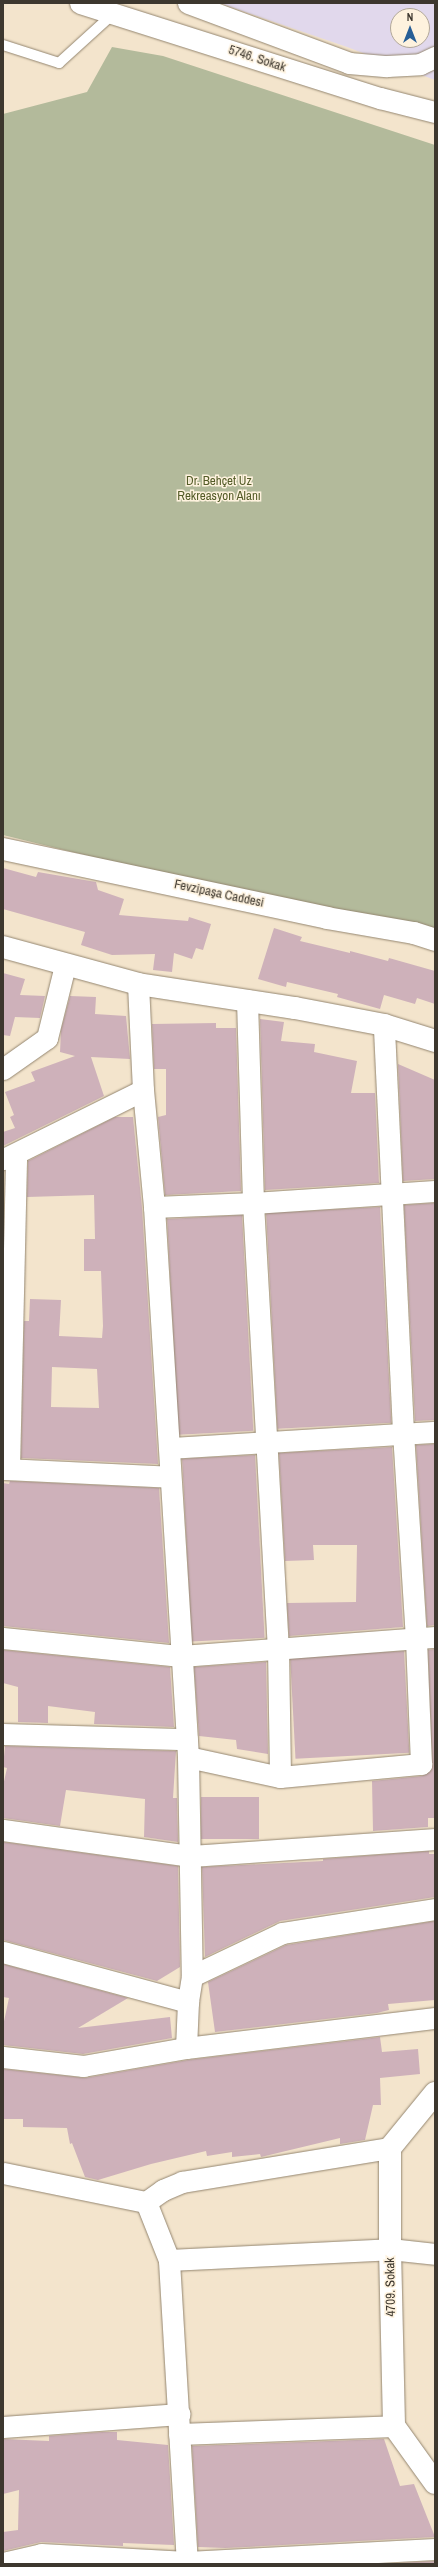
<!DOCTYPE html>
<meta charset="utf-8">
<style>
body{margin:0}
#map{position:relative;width:438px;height:2567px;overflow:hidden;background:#f3e4cc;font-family:"Archivo Narrow",sans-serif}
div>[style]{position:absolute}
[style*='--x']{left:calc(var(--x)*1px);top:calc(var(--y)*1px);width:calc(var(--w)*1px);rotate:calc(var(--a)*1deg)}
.industrial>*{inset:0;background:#e1d8ec}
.green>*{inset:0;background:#b3ba9b}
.building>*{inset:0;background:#ceb1ba;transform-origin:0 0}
.roads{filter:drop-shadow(0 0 1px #948670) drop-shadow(0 0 1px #948670)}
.lane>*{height:10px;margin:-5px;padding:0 5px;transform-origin:5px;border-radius:5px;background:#fff}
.street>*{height:21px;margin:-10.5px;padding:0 10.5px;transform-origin:10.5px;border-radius:10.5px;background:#fff}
.secondary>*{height:22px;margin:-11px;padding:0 11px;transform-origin:11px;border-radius:11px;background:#fff}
span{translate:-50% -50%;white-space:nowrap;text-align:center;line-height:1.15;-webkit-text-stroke:3px #fef2de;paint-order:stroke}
.street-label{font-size:13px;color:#3d372e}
.park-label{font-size:13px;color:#545c28}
.frame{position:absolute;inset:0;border:4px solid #3d372e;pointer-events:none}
.north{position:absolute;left:390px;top:8px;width:40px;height:40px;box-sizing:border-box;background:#fef2de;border:1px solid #b1a798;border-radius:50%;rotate:0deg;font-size:11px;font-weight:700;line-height:16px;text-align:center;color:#3d372e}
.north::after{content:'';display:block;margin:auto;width:14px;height:18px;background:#275e96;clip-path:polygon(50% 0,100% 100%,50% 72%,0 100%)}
</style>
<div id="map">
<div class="industrial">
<i style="clip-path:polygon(evenodd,219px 3px,435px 3px,435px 80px,347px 47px,219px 3px,398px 16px,422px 16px,422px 40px,398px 40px,398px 16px)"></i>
</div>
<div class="green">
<i style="clip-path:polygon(112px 47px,163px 56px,435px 145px,435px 936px,207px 885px,3px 835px,3px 114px,87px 92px)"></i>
</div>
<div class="building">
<i style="clip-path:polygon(3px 868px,36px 877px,38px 872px,96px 882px,98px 890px,124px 899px,119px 915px,188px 921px,189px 917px,211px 924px,203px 950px,196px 948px,192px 959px,174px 953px,172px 972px,153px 970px,155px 954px,112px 955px,81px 945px,85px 932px,3px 909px)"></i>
<i style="clip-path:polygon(274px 928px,302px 937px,300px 941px,350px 953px,350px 951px,388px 961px,389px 958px,435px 971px,435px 1004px,417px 998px,415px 1004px,384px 995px,380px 1009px,337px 997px,338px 994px,287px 982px,286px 987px,258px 979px)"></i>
<i style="clip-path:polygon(3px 973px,25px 979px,20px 995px,45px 996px,40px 1018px,15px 1017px,10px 1036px,3px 1035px)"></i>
<i style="clip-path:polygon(70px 996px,96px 997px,95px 1014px,126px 1016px,130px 1059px,91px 1057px,104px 1096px,3px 1146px,3px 1132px,15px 1128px,10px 1117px,14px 1115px,5px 1092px,35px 1081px,31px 1072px,75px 1056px,60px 1052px,61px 1030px)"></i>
<i style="clip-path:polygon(260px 1019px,284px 1022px,281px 1041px,315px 1044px,314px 1052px,357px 1061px,351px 1093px,375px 1093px,379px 1183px,265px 1190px)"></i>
<i style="clip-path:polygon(216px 1023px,216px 1028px,236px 1028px,241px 1191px,165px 1195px,158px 1117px,166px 1115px,166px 1069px,154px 1069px,152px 1024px)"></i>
<i style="clip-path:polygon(398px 1064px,435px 1080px,435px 1179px,403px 1181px)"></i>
<i style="clip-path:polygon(evenodd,115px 1117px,133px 1117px,142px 1208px,158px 1464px,21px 1458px,24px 1321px,29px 1321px,30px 1299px,61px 1300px,59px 1336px,102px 1338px,103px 1326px,101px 1271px,84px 1271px,84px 1239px,95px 1239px,94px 1195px,27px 1197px,28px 1161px,115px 1117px,52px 1367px,97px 1369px,99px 1408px,51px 1407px,52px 1367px)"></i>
<i style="clip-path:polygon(435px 1203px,434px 1420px,415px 1421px,404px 1205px)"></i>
<i style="left:380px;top:1207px;width:216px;height:114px;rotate:87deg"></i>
<i style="left:242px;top:1215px;width:216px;height:75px;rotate:87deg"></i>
<i style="clip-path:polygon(435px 1444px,435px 1625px,427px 1626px,416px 1445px)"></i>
<i style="clip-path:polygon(392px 1447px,403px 1627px,289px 1636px,287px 1603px,356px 1602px,357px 1545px,313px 1545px,314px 1560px,285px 1561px,279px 1453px)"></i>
<i style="left:255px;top:1455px;width:183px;height:73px;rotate:87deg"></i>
<i style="clip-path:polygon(10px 1481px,159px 1488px,169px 1643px,3px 1626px,3px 1483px,9px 1484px)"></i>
<i style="clip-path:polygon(435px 1649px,435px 1818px,428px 1818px,428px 1827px,373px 1831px,372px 1781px,422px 1776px,432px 1769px,428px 1650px)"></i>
<i style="clip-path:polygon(3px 1650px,170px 1667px,174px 1727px,94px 1724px,95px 1712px,48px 1706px,48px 1723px,18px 1722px,18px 1687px,3px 1683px)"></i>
<i style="left:404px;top:1651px;width:102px;height:114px;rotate:87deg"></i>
<i style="clip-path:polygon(266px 1662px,268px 1754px,237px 1749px,236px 1740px,199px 1736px,194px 1667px)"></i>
<i style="clip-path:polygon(5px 1746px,176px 1751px,173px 1798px,177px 1798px,178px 1842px,144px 1837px,145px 1799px,66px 1790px,60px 1826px,3px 1818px,3px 1786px,7px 1768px,3px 1767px)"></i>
<i style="left:259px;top:1797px;width:42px;height:58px;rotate:90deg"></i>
<i style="clip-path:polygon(3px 1842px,178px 1866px,180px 1967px,157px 1981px,3px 1940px)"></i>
<i style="clip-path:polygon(429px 1851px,429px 1854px,435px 1854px,435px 1897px,280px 1921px,205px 1957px,202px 1867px,323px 1861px,323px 1859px)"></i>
<i style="clip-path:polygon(435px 1921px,435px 2000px,388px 2004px,389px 2010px,377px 2013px,215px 2032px,208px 1982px,286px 1945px)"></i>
<i style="clip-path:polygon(3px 1964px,128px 1998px,78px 2028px,170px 2017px,172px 2038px,83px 2054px,3px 2045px,3px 2026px,9px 1998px,3px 1997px)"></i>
<i style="clip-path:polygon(380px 2037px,382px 2052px,418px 2049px,420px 2074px,380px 2078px,381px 2105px,373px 2105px,365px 2140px,340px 2144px,340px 2138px,261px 2157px,260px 2154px,232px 2157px,232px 2152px,207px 2156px,206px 2151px,151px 2164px,98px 2180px,85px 2177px,72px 2143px,70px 2144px,67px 2128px,23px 2127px,23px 2119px,3px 2119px,3px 2069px,85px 2078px,188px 2060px)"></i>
<i style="clip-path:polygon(102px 2432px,117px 2432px,117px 2440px,168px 2445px,174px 2545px,123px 2543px,123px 2546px,41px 2542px,3px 2551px,3px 2532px,18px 2530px,19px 2490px,3px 2494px,3px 2439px,49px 2441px,49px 2436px)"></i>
<i style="clip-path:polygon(384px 2439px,400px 2486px,414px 2484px,435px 2537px,225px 2548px,198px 2547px,192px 2446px)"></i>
<i style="clip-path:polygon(435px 2561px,435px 2564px,378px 2564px)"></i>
</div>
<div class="roads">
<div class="lane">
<i style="--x:3;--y:45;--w:59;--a:17.8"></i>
<i style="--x:59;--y:63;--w:74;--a:-42.3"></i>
</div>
<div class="street">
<i style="--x:80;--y:3;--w:315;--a:17.6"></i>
<i style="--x:380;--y:98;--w:57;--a:14.3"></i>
<i style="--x:188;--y:3;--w:172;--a:20.4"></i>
<i style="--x:349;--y:63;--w:38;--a:5"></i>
<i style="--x:387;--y:66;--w:33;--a:-3"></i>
<i style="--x:420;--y:64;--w:17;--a:-25"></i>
<i style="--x:138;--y:984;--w:106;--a:87.3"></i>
<i style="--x:143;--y:1090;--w:118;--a:84.6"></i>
<i style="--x:154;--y:1207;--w:551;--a:86.46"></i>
<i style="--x:188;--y:1757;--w:219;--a:89"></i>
<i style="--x:192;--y:1976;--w:26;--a:99"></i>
<i style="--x:188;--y:2002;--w:46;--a:92.5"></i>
<i style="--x:247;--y:1000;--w:203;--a:88.3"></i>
<i style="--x:253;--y:1203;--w:446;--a:86.8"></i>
<i style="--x:278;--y:1648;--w:129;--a:89.1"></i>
<i style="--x:3;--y:1069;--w:54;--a:-35.2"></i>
<i style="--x:47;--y:1038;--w:75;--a:-76.1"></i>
<i style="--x:4;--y:1159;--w:155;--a:-26.4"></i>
<i style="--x:154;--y:1207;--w:99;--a:-2.3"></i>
<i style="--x:253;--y:1203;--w:182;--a:-3.8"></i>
<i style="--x:170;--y:1448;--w:265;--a:-3.5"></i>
<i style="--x:3;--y:1469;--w:167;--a:2.7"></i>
<i style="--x:9;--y:1469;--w:314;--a:-88.7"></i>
<i style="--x:3;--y:1638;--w:179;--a:5.8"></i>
<i style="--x:181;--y:1656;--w:255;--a:-4.3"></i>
<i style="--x:3;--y:1734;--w:184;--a:1.6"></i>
<i style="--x:188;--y:1757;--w:94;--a:12.3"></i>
<i style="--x:280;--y:1777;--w:142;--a:-5.3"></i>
<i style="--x:421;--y:1764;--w:125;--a:-92.3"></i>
<i style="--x:416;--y:1639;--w:207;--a:-93.6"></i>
<i style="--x:403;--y:1432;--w:407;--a:-92.7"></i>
<i style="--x:3;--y:1830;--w:190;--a:7.9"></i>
<i style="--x:191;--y:1856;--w:245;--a:-4"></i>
<i style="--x:3;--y:1952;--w:192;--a:15.1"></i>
<i style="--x:192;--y:1976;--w:100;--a:-25.5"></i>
<i style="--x:282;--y:1933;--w:155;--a:-8.9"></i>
<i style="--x:3;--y:2057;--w:81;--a:6.4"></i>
<i style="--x:83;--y:2066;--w:105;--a:-9.9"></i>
<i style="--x:186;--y:2048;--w:251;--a:-6.9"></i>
<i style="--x:3;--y:2173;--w:146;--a:11.5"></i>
<i style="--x:169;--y:2260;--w:221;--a:-2.8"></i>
<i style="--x:390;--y:2249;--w:45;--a:6.3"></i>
<i style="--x:3;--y:2427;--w:177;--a:-4.2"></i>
<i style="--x:179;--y:2434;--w:215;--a:-2.1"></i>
<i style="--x:3;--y:2563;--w:39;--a:-13"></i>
<i style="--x:41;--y:2554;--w:146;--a:3.1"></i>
<i style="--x:187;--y:2562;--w:248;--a:-3"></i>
<i style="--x:187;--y:2564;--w:305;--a:-93.4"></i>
<i style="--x:169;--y:2260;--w:62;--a:-111.6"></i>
<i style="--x:146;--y:2202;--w:21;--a:-35"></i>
<i style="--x:163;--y:2190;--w:21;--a:-23"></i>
<i style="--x:182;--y:2182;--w:211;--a:-9.3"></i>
</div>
<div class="secondary">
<i style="--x:3;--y:849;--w:331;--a:12"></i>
<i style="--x:327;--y:918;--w:88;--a:9.8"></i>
<i style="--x:414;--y:933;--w:22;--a:18"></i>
<i style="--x:3;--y:947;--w:140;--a:15.3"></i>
<i style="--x:138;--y:984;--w:159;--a:8.7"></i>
<i style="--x:295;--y:1008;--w:91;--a:10.8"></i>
<i style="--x:384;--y:1025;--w:53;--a:17.4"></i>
<i style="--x:435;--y:2093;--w:71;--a:129.3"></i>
<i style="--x:390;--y:2148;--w:101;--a:90"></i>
<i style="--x:390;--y:2249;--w:177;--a:88.7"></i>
<i style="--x:394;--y:2426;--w:70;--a:54.3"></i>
</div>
</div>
<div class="street-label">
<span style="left:257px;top:59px;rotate:18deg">5746. Sokak</span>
<span style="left:219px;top:894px;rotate:12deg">Fevzipaşa Caddesi</span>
<span style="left:391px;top:2287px;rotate:-91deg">4709. Sokak</span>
</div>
<div class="park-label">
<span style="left:219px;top:489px">Dr. Behçet Uz<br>Rekreasyon Alanı</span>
</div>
<div class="frame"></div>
<div class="north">N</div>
</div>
